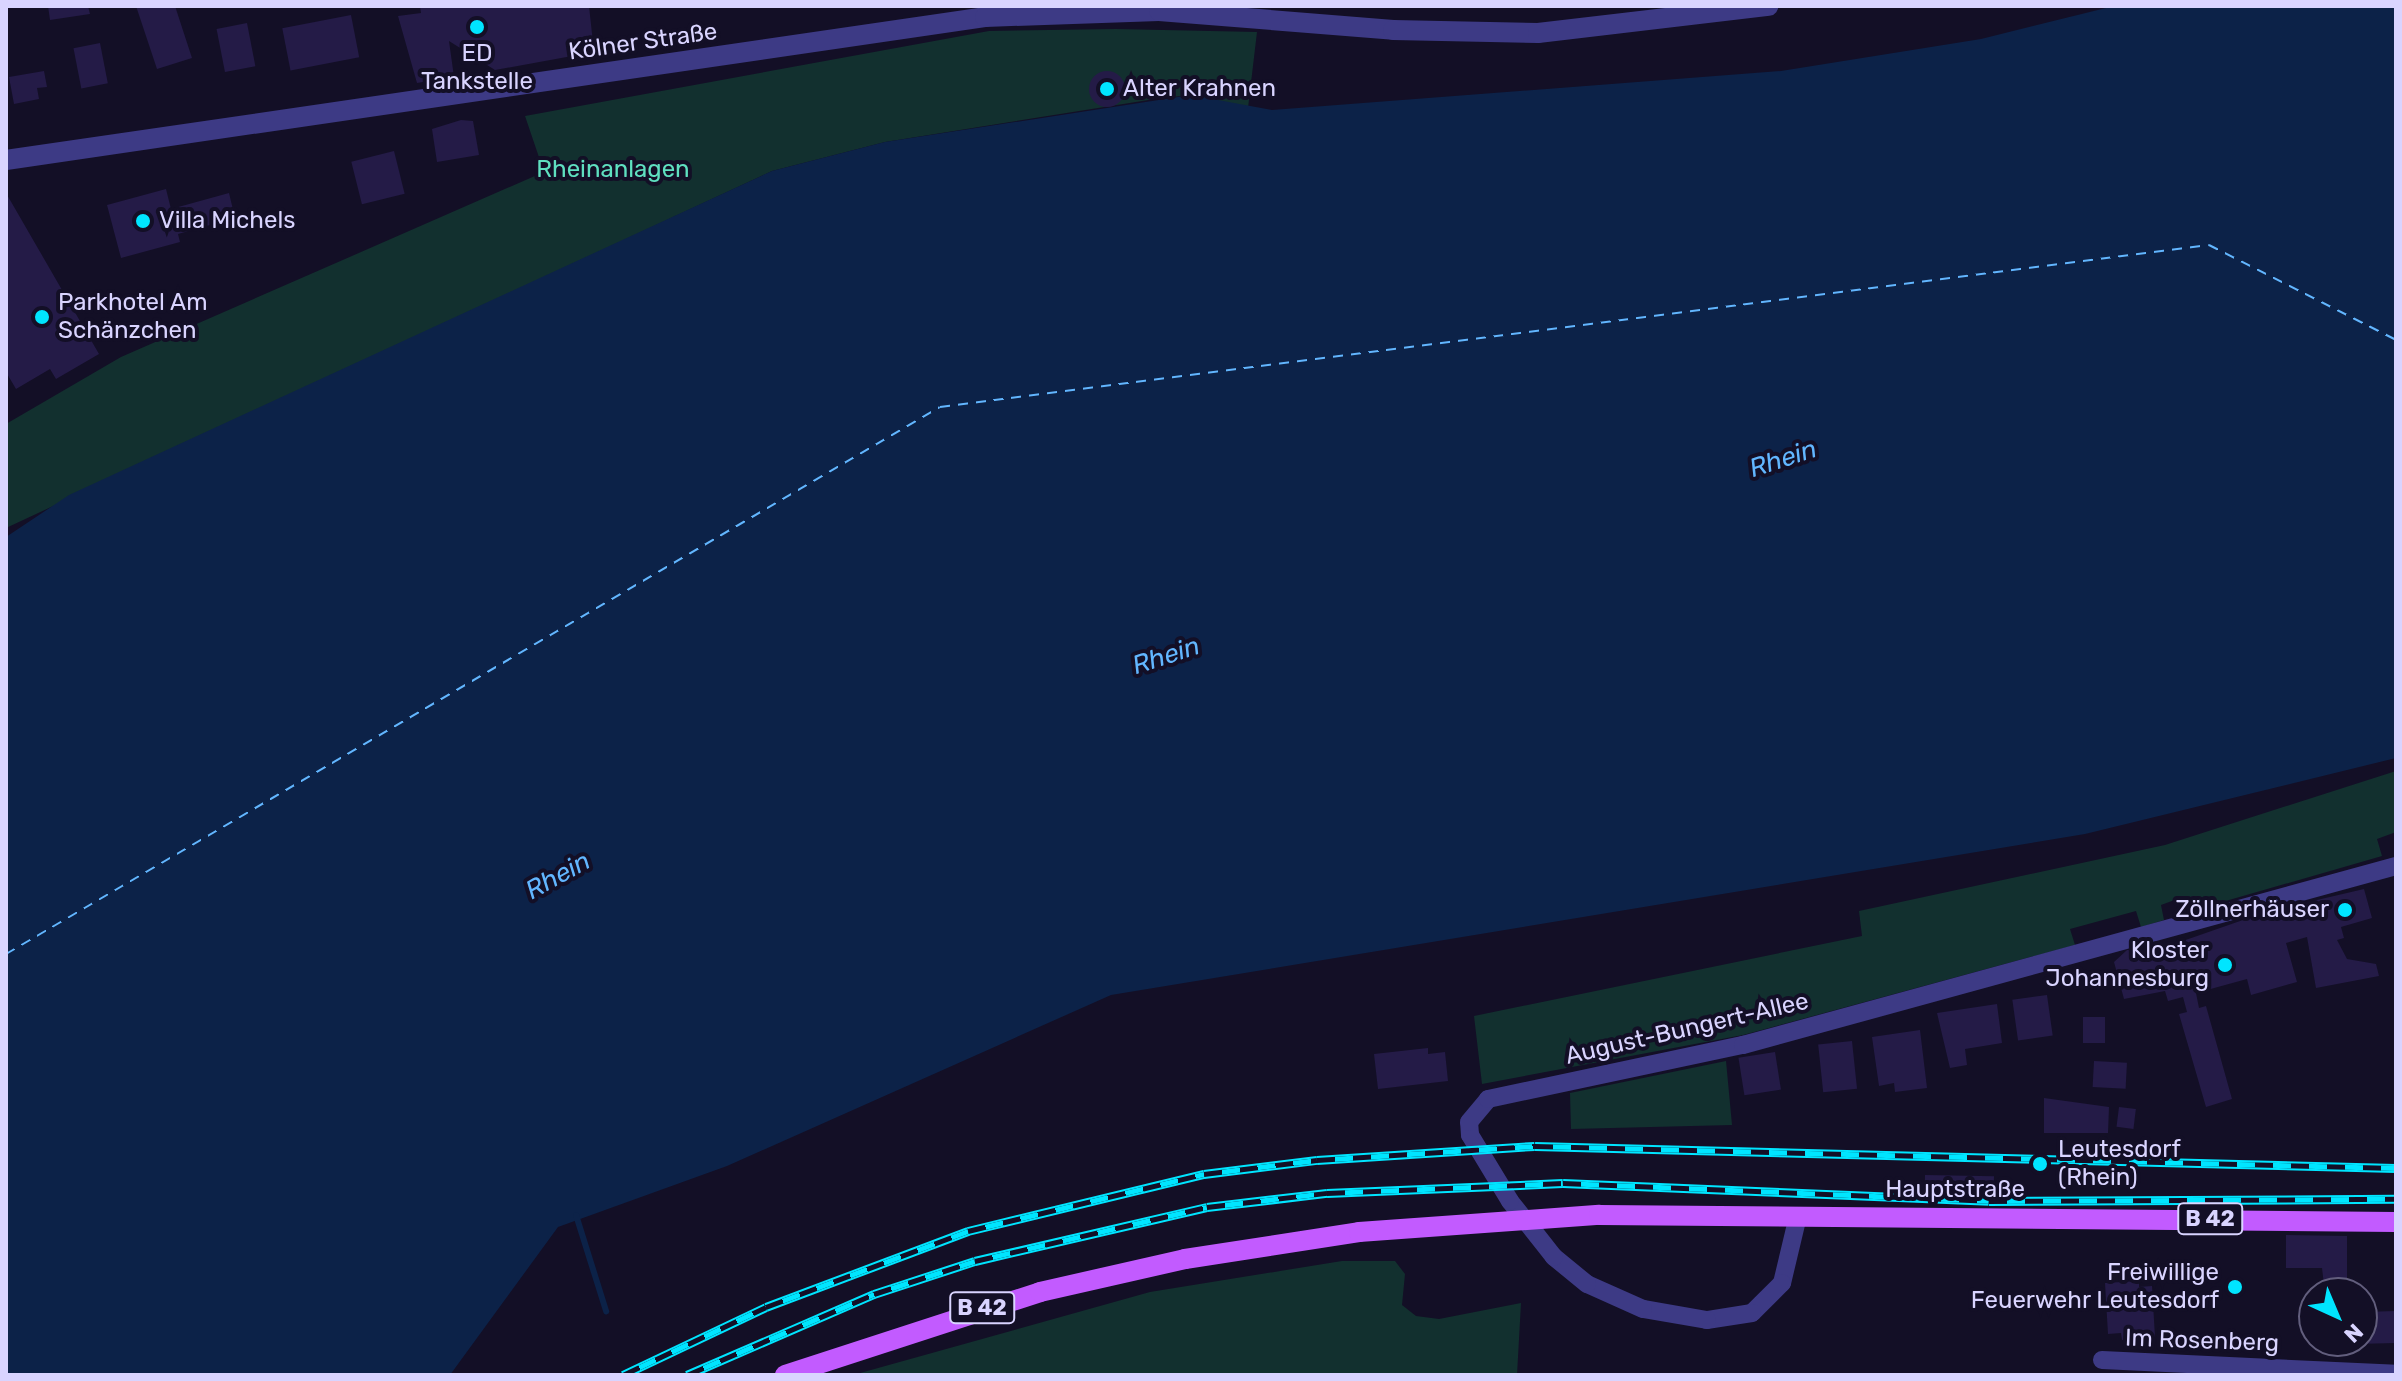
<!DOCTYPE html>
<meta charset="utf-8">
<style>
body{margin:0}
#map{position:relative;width:2402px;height:1381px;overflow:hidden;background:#130f26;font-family:Rubik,sans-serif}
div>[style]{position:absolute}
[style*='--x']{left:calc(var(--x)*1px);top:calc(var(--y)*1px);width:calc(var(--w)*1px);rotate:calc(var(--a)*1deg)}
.green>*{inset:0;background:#12302f}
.water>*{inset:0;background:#0c2248}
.stream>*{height:6px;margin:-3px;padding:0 3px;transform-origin:3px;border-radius:3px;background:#0c2248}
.ferry>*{height:2px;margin-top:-1px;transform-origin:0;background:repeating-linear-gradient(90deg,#62b6ff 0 10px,transparent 0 18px)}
.building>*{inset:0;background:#241b47;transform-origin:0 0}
.round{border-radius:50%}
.minor>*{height:18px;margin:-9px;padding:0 9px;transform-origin:9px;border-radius:9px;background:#3d3a85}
.tertiary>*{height:20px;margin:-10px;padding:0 10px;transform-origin:10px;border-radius:10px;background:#3d3a85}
.primary>*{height:20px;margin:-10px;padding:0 10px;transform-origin:10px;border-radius:10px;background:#c25bff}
.rail>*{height:9px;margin-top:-4.5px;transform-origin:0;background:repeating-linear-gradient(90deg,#130f26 0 18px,#00e5ff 0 36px);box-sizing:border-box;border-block:2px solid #00e5ff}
.dots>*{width:22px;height:22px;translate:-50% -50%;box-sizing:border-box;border:4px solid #130f26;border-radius:50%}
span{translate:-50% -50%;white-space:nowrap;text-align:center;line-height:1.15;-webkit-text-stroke:8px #130f26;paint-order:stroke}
.shield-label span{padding:2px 6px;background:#130f26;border:2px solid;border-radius:6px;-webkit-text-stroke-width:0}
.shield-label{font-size:22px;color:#d9d4ff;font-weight:700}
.street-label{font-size:24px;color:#d9d4ff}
.poi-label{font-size:24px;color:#d9d4ff}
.left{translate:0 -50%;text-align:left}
.right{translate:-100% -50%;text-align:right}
.park-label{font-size:24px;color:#5fe0c0}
.water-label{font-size:26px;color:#62b6ff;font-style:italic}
.frame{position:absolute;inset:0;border:8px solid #d9d4ff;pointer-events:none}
.north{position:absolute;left:2298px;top:1277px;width:80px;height:80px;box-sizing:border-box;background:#130f26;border:2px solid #625e7d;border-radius:50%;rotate:136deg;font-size:22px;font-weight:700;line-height:32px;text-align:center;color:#d9d4ff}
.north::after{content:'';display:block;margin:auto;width:28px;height:36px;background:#00e5ff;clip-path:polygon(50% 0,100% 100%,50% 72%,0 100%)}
</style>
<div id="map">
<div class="green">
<i style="clip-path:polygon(1116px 29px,1257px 32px,1248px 108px,1191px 95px,1161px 98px,885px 142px,772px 171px,6px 528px,6px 424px,121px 357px,544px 172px,525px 116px,989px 31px)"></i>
<i style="clip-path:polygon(2396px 771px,2396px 832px,2377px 839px,2382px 856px,2184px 913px,2180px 898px,2161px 905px,2164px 920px,2141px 927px,2136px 911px,2070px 929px,2075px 945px,1743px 1035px,1482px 1084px,1474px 1016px,1862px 936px,1859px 911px,2165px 845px)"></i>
<i style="clip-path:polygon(1726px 1061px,1732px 1125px,1571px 1129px,1570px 1093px)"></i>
<i style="clip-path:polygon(1342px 1261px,1395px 1261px,1405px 1274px,1402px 1305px,1416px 1316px,1439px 1319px,1521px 1303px,1517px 1375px,853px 1375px,1150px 1292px)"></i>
</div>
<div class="water">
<i style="clip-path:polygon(2114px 6px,2396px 6px,2396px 758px,2085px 834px,1111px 995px,727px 1166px,558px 1227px,450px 1375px,6px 1375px,6px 537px,69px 495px,772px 171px,885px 142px,1191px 95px,1272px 110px,1781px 71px,1981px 39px)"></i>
</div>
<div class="stream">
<i style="--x:576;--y:1215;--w:101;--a:72.6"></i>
</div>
<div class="ferry">
<i style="--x:6;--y:954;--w:1082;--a:-30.36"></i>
<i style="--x:940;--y:407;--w:1279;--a:-7.28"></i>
<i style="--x:2209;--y:245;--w:210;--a:26.9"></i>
</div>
<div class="building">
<i style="clip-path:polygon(48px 6px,88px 6px,90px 14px,50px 20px)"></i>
<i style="clip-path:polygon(136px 6px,175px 6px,192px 58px,157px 69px)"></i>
<i style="clip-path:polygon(420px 6px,589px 6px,594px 52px,495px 70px,449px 41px,454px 77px,417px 83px,398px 16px,421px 13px)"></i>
<i style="left:351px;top:15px;width:43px;height:70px;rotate:79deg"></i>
<i style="left:247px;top:23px;width:44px;height:31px;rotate:79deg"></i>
<i style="left:100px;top:43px;width:41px;height:27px;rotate:79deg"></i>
<i style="clip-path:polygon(44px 71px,47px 87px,37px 88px,39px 99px,14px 104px,9px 77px)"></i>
<i class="round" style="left:1089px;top:71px;width:36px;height:36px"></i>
<i style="clip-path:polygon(461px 120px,473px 121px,479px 155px,437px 162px,432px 129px)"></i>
<i style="left:394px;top:151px;width:44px;height:44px;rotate:76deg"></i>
<i style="clip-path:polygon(166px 189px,171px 209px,229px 193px,235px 218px,178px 234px,180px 242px,121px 258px,107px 205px)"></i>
<i style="clip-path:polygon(6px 193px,99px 354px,56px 379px,50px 369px,16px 389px,6px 372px)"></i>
<i style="clip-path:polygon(2364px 889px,2372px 918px,2341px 927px,2344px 938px,2337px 940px,2347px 959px,2376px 964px,2379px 976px,2316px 988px,2307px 937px,2286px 943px,2297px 982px,2251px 995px,2247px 979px,2196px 993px,2199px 1008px,2206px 1006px,2232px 1099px,2206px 1107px,2179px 1014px,2187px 1012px,2183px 997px,2168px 1001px,2165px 991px,2124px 999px,2114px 962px,2127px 950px,2154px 951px,2266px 912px)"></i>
<i style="left:2047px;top:995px;width:41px;height:35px;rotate:82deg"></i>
<i style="clip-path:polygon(1997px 1004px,2002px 1043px,1965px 1049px,1967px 1065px,1950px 1068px,1937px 1013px)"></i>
<i style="left:2083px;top:1017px;width:22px;height:26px"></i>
<i style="clip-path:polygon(1920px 1030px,1927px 1088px,1895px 1092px,1894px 1083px,1879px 1086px,1872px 1037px)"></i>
<i style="left:1852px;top:1041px;width:48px;height:34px;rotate:84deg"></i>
<i style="clip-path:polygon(1428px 1048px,1428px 1054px,1445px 1052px,1448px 1081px,1378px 1089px,1374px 1054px)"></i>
<i style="left:1775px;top:1052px;width:38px;height:37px;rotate:81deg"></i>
<i style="left:2094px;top:1061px;width:33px;height:26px;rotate:3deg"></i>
<i style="clip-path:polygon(2044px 1098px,2109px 1107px,2108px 1133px,2044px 1133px)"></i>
<i style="left:2119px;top:1107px;width:17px;height:20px;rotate:7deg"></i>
<i style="left:1925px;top:1175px;width:69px;height:10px;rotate:1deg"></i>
<i style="clip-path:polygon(2286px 1235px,2347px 1236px,2347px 1293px,2325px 1293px,2322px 1268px,2286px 1268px)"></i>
<i style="clip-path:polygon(2139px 1281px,2139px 1287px,2152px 1286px,2155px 1337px,2122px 1340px,2121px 1333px,2108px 1334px,2105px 1283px)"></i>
<i style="clip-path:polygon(2396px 1311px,2396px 1343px,2355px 1344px,2362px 1341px,2362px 1312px)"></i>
</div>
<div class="minor">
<i style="--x:1798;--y:1216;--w:69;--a:103.4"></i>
<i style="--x:1782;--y:1283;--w:42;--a:135"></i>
<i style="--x:1752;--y:1313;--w:46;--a:171.2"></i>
<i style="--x:1707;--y:1320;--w:65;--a:-170.2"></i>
<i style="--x:1643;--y:1309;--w:61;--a:-155.9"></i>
<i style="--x:1587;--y:1284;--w:43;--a:-140.7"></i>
<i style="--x:1554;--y:1257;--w:71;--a:-128.2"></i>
<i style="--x:1510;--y:1201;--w:77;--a:-121.2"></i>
<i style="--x:1470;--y:1135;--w:13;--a:-94"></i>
<i style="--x:1469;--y:1122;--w:30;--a:-50"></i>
<i style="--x:1488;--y:1099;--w:261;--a:-12"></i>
<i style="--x:1743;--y:1045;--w:677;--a:-15.33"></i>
<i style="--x:2102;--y:1360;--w:294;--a:2.7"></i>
</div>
<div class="tertiary">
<i style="--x:6;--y:160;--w:989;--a:-8.31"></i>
<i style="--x:985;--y:17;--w:174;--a:-2"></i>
<i style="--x:1159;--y:11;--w:235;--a:4.6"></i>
<i style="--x:1393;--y:30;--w:145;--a:1.2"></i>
<i style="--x:1538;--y:33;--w:232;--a:-6.7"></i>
</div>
<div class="primary">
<i style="--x:785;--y:1375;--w:268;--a:-18"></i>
<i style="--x:1040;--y:1292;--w:149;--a:-12.8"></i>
<i style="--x:1185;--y:1259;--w:176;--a:-8.8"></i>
<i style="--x:1359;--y:1232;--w:241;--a:-4.1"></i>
<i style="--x:1599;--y:1215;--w:797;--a:0.5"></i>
</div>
<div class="rail">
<i style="--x:623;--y:1375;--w:158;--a:-25.4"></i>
<i style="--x:766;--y:1307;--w:216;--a:-20.6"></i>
<i style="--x:968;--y:1231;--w:243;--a:-13.6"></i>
<i style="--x:1204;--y:1174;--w:114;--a:-7.1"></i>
<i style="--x:1317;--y:1160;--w:218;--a:-3.7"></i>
<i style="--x:1535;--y:1146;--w:861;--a:1.46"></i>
<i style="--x:687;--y:1375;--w:204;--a:-23.4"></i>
<i style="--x:874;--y:1294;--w:106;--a:-18.1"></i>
<i style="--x:975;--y:1261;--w:238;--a:-13.1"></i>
<i style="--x:1207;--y:1207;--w:121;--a:-6.7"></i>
<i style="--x:1327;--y:1193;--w:236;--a:-2.4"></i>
<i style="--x:1563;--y:1183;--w:426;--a:2.4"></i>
<i style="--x:1989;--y:1201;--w:407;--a:-0.3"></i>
</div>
<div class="dots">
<i style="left:477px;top:27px;background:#00e5ff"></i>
<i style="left:1107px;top:89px;background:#00e5ff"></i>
<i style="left:143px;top:221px;background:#00e5ff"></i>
<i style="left:42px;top:317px;background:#00e5ff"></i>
<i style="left:2345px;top:910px;background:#00e5ff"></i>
<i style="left:2225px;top:965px;background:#00e5ff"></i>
<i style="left:2040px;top:1164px;background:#00e5ff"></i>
<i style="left:2235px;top:1287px;background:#00e5ff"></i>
</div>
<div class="shield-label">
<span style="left:2210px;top:1219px">B 42</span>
<span style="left:982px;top:1308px">B 42</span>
</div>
<div class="street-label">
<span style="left:643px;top:42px;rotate:-8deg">Kölner Straße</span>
<span style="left:1687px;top:1029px;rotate:-13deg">August-Bungert-Allee</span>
<span style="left:1955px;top:1190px">Hauptstraße</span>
<span style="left:2202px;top:1341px;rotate:2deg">Im Rosenberg</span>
</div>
<div class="poi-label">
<span style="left:477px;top:68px">ED<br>Tankstelle</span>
<span class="left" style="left:1123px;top:89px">Alter Krahnen</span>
<span class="left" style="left:159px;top:221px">Villa Michels</span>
<span class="left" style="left:58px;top:317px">Parkhotel Am<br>Schänzchen</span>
<span class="right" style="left:2329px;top:910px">Zöllnerhäuser</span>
<span class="right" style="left:2209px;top:965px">Kloster<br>Johannesburg</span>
<span class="left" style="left:2058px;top:1164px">Leutesdorf<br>(Rhein)</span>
<span class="right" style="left:2219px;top:1287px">Freiwillige<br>Feuerwehr Leutesdorf</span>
</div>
<div class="park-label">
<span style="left:613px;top:170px">Rheinanlagen</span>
</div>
<div class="water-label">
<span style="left:1783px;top:459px;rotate:-18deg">Rhein</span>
<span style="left:1166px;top:656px;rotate:-18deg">Rhein</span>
<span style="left:558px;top:876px;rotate:-29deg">Rhein</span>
</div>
<div class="frame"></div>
<div class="north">N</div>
</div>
